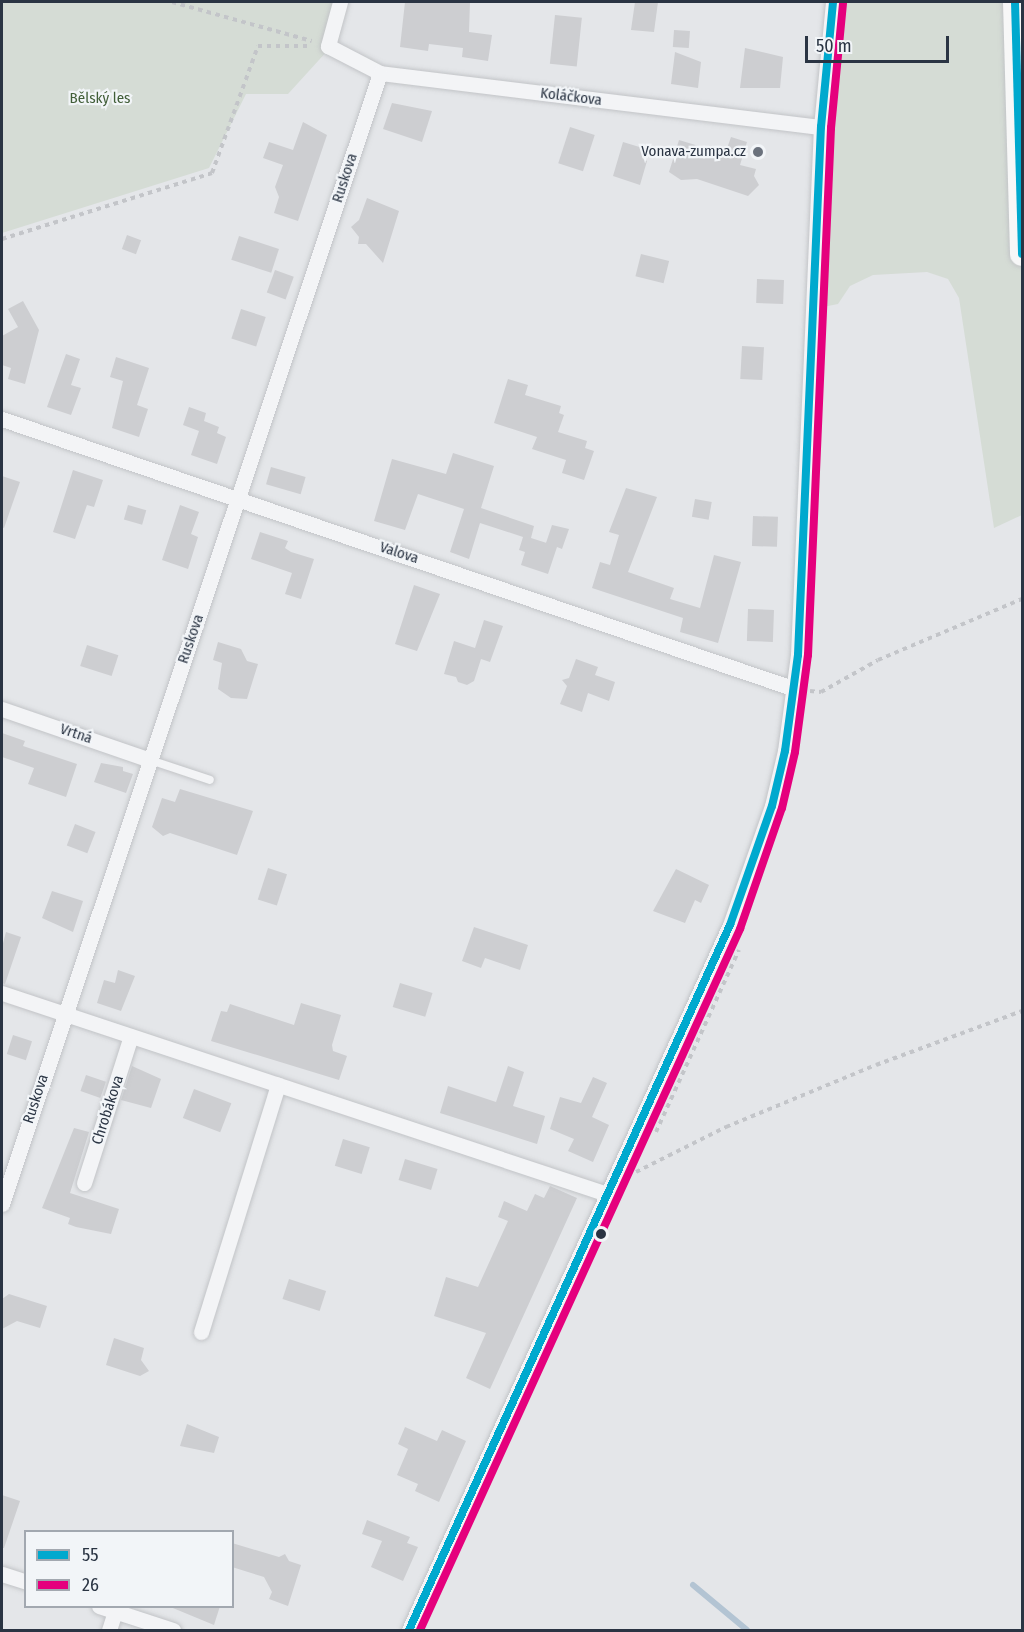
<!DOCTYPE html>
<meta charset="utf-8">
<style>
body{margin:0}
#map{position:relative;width:1024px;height:1632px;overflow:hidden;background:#e4e6e9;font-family:"Fira Sans Condensed",sans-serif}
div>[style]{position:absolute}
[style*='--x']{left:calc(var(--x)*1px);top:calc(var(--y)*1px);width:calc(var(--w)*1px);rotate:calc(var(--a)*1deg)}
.green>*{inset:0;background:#d5dcd5}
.stream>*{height:6px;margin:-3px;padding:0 3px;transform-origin:3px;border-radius:3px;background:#b3c4d3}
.building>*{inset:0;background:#cdced1;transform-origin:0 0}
.path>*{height:4px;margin-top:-2px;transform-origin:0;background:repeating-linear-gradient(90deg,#c3c5c9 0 4.5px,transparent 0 9px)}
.roads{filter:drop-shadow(0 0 2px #c2c4c7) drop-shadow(0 0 2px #c2c4c7)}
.service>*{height:8px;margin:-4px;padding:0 4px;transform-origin:4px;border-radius:4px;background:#f3f4f6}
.minor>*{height:15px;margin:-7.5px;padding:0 7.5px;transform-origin:7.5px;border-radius:7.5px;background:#f3f4f6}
.primary>*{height:24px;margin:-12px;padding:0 12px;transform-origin:12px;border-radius:12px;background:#f7f7f7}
.bus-1>*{height:8px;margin:-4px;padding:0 4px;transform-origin:4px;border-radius:4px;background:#00a9ce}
.bus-2>*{height:8px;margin:-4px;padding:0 4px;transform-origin:4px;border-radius:4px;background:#e5007d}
.dots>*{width:16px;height:16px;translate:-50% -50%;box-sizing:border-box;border:3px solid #f2f5f8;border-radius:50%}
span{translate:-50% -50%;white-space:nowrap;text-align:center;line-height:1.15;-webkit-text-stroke:4.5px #f2f5f8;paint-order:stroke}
.street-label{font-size:15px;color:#2a3443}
.park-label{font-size:15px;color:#415e38}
.poi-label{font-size:15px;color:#2a3443}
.right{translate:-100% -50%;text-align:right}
.frame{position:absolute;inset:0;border:3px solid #2a3443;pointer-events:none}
.legend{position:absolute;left:24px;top:1530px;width:210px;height:78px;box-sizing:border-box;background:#f2f5f8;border:2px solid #a2a8b0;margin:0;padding:8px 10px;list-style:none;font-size:18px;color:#2a3443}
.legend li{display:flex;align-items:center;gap:12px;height:30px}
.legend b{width:30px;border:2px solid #a2a8b0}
.scale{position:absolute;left:805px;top:36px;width:144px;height:27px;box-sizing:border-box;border:3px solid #2a3443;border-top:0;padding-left:8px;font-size:18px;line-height:21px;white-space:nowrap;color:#2a3443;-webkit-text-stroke:4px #f2f5f8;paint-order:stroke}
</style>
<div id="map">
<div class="green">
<i style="clip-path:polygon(2px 2px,345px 2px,339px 38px,288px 94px,246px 94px,209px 168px,2px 233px)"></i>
<i style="clip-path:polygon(833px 2px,1015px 2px,1022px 229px,1022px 515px,994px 528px,959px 298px,948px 279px,927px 272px,873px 275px,850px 286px,838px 304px,813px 309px)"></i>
</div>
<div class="stream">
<i style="--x:693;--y:1585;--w:70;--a:39.8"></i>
</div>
<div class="building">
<i style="clip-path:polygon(405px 2px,470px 2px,469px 32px,492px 35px,488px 61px,462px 57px,463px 48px,429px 44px,428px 51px,400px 47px)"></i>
<i style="clip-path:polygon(635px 2px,658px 2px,654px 32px,631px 30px)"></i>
<i style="left:555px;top:15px;width:27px;height:49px;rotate:6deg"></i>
<i style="left:674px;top:30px;width:16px;height:17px;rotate:4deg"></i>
<i style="clip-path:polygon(745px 48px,783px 57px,780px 88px,740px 88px)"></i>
<i style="clip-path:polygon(675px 52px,701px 62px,698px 88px,671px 84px)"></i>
<i style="clip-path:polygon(392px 103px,432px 111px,422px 142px,383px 129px)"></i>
<i style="clip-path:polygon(303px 122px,327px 135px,298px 221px,274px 213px,279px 197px,275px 187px,283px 165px,263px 158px,269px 142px,293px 150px)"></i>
<i style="left:570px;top:127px;width:26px;height:38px;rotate:18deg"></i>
<i style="clip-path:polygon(731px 137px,747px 142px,740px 165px,756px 169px,754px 176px,759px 185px,748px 196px,697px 179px,681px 180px,669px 172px,679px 140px,725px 154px)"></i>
<i style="clip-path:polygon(623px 142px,646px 149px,643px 159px,647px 161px,640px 185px,613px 176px)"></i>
<i style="clip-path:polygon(367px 198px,399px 211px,383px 263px,366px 244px,358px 244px,359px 237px,351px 227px,359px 220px)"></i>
<i style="left:127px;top:235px;width:15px;height:15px;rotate:20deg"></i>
<i style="left:239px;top:236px;width:42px;height:25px;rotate:18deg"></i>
<i style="left:641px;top:254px;width:29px;height:23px;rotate:14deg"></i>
<i style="left:275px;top:270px;width:20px;height:24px;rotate:20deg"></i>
<i style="left:757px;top:279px;width:27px;height:24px;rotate:2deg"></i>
<i style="clip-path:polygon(23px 301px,39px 330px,25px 384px,8px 379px,11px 368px,2px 365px,2px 336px,18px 327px,8px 309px)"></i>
<i style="left:241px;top:309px;width:26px;height:31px;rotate:18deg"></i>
<i style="left:742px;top:346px;width:22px;height:33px;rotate:3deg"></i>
<i style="clip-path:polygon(66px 354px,80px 359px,71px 385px,81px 388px,71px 415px,47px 407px)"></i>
<i style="clip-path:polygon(116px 357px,149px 368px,137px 405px,148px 409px,139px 437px,112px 428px,123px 381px,110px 377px)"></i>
<i style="clip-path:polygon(508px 379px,528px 385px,525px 395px,561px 406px,559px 413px,564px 415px,558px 432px,587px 441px,585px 448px,594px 451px,584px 480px,562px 473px,566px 460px,532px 449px,537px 437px,494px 423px)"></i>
<i style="clip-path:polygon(189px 407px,206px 413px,204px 421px,219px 427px,217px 433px,226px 437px,217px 464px,191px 455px,199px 431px,183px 425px)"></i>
<i style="clip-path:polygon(453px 453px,494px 466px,481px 508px,534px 526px,531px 538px,556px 546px,546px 543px,552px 525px,569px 529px,562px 549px,557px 547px,548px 574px,521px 565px,525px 552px,519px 550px,523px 537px,480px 523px,469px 559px,450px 552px,464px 509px,418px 494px,405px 530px,374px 521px,392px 459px,446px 474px)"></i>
<i style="left:271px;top:467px;width:36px;height:18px;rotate:16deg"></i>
<i style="clip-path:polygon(73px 470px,103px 480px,94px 507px,87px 505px,75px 539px,53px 532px)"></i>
<i style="clip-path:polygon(2px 476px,20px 482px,4px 528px,2px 527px)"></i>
<i style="clip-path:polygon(626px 488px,657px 497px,628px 572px,674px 588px,670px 599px,700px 608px,714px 555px,741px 562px,718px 643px,680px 632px,683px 618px,592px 588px,600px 562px,610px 565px,619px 535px,609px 532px)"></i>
<i style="left:695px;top:499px;width:17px;height:18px;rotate:10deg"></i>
<i style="left:128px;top:505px;width:19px;height:15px;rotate:16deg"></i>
<i style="clip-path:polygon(180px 505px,199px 512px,191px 534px,198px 537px,188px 569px,162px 560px)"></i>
<i style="left:753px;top:516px;width:25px;height:30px;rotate:2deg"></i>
<i style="clip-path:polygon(260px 532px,288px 541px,285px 548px,291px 552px,314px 559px,301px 599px,285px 594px,292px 573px,251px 559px)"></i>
<i style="clip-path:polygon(414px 585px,440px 594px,417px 651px,395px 644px)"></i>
<i style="left:748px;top:609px;width:26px;height:32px;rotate:2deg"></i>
<i style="clip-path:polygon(484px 620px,503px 626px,490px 662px,481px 659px,474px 681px,467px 685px,458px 682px,456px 677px,444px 674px,454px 641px,475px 648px)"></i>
<i style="clip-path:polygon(218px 642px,241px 649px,247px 661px,258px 664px,247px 699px,231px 698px,218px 689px,222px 663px,213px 660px)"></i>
<i style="left:87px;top:645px;width:33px;height:22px;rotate:18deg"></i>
<i style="clip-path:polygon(576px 659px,598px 667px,595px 675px,615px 682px,609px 701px,588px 693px,582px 712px,560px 704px,567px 686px,562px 680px,569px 678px)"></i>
<i style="clip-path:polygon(2px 733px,25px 741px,23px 746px,77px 764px,66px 797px,28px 784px,34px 768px,2px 757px)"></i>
<i style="clip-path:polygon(101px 763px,123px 767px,123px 771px,133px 774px,126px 793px,94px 782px)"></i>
<i style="clip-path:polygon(180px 789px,253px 811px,237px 855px,170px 833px,163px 836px,152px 827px,162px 798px,175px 802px)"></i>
<i style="left:75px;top:824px;width:22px;height:23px;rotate:21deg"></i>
<i style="left:268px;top:868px;width:20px;height:33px;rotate:18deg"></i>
<i style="clip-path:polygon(676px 869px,709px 885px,701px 903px,695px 900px,685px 923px,653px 911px)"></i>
<i style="clip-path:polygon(52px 891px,83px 901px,73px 932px,42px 918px)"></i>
<i style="clip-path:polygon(474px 927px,528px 945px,520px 970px,485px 958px,481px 968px,462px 961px)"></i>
<i style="clip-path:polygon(6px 932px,21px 937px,5px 984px,2px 983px,2px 947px)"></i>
<i style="clip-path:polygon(118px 970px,135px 976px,121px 1011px,97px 1003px,104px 980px,115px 983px)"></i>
<i style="left:400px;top:983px;width:34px;height:25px;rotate:17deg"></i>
<i style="clip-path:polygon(301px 1003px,341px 1015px,332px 1045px,333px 1051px,347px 1056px,339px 1080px,211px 1041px,221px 1011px,227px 1012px,230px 1004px,294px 1025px)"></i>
<i style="left:13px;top:1035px;width:20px;height:20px;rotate:18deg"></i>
<i style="clip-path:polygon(132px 1066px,161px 1079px,151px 1108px,121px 1100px)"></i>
<i style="clip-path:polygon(508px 1066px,524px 1072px,513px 1106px,545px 1116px,537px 1144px,440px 1113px,448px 1086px,496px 1102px)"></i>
<i style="left:86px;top:1075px;width:21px;height:17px;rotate:19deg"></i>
<i style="clip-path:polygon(593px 1077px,607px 1083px,592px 1117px,609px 1125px,593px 1162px,568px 1151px,574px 1139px,550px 1129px,560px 1097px,581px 1103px)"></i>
<i style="left:194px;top:1089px;width:40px;height:31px;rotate:21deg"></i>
<i style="clip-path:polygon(74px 1128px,89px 1132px,70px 1193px,119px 1209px,111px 1234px,76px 1227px,68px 1224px,70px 1218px,42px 1208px)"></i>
<i style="left:343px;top:1139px;width:28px;height:28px;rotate:17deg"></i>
<i style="left:405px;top:1159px;width:34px;height:22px;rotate:17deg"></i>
<i style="clip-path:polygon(550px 1186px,577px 1198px,490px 1389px,466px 1378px,486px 1333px,434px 1316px,446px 1277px,478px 1287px,508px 1221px,498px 1217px,504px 1201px,527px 1211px,535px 1194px,544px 1198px)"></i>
<i style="left:289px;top:1279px;width:39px;height:21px;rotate:18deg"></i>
<i style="clip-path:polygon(9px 1294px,47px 1306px,40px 1328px,17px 1321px,2px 1329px,2px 1299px)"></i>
<i style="clip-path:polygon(114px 1338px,144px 1348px,141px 1360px,149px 1371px,140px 1376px,106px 1365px)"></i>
<i style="clip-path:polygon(187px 1424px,219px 1437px,214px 1453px,180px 1446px)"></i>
<i style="clip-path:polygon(405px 1427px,437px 1441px,442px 1430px,466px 1441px,439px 1502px,415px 1491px,418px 1484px,397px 1475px,408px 1449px,398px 1444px)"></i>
<i style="clip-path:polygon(2px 1495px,20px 1501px,4px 1548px,2px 1548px)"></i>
<i style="clip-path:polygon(367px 1520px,410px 1537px,407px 1543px,418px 1547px,403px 1581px,371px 1567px,382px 1541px,362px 1534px)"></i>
<i style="clip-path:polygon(232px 1543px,279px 1557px,285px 1554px,289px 1561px,301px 1565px,288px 1606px,269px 1599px,272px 1592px,264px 1577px,232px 1567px)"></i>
<i style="clip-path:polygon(168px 1606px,220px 1606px,214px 1625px)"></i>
</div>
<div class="path">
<i style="--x:172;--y:2;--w:145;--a:15.6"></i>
<i style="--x:2;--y:239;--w:220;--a:-17.4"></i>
<i style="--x:212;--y:173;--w:135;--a:-70.1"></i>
<i style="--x:258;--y:46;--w:54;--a:0"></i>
<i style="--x:810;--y:691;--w:11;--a:5"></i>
<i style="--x:821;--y:692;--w:65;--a:-29.3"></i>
<i style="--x:878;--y:660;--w:156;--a:-23"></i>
<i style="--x:656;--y:1132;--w:200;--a:-65.5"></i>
<i style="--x:636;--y:1172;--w:101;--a:-26.6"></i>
<i style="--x:726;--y:1127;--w:162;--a:-22.5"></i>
<i style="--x:876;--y:1065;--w:156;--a:-20.3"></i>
</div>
<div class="roads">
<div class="service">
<i style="--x:150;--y:760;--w:63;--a:18.4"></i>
</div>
<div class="minor">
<i style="--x:340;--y:2;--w:46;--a:105.3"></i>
<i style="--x:328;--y:46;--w:59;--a:27.4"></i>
<i style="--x:380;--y:73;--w:444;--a:7"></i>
<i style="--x:2;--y:419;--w:838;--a:18.8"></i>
<i style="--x:2;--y:709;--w:157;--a:19"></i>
<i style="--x:2;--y:993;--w:638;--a:18.38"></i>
<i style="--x:84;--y:1183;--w:154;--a:-72.3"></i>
<i style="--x:2;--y:1204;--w:1192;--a:-71.52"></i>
<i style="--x:201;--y:1332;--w:259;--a:-72.7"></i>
<i style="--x:2;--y:1574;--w:25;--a:18"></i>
<i style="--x:99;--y:1606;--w:78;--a:18"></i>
<i style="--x:109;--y:1630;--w:19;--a:-72"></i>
<i style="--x:409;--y:1630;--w:775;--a:-65.52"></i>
<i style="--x:730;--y:925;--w:126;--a:-70.6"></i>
<i style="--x:772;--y:806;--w:57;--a:-76.7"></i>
<i style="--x:785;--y:751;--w:97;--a:-82.3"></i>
<i style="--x:798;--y:655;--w:529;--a:-87.51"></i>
<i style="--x:821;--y:127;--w:126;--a:-84.5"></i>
</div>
<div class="primary">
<i style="--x:1015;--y:2;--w:252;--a:88.4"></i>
</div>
</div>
<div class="bus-1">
<i style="--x:1015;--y:2;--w:252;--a:88.4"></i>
<i style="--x:409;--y:1630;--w:775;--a:-65.52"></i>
<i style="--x:730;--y:925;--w:126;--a:-70.6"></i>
<i style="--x:772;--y:806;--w:57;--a:-76.7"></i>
<i style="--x:785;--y:751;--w:97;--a:-82.3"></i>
<i style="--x:798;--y:655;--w:529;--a:-87.51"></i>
<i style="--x:821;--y:127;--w:126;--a:-84.5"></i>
</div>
<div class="bus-2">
<i style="--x:420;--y:1630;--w:771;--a:-65.46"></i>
<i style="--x:740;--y:929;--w:128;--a:-70.9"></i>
<i style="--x:782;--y:808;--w:57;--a:-76.9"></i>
<i style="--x:795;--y:752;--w:98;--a:-82.4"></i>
<i style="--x:808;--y:655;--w:528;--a:-87.5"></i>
<i style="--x:831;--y:128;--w:126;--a:-84.5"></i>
</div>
<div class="dots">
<i style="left:758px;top:152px;background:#6b727d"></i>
<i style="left:601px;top:1234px;background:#2a3443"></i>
</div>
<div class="street-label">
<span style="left:571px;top:97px;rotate:7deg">Koláčkova</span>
<span style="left:345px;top:178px;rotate:-72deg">Ruskova</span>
<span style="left:399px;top:553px;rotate:18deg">Valova</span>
<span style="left:191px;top:639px;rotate:-71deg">Ruskova</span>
<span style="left:76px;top:734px;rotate:19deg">Vrtná</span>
<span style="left:36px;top:1099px;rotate:-72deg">Ruskova</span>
<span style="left:108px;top:1110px;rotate:-72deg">Chrobákova</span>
</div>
<div class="park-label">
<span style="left:100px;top:99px">Bělský les</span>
</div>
<div class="poi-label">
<span class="right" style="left:746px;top:152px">Vonava-zumpa.cz</span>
</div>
<div class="frame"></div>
<ul class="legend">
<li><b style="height:8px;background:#00a9ce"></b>55</li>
<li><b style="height:8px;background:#e5007d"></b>26</li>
</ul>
<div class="scale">50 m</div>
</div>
